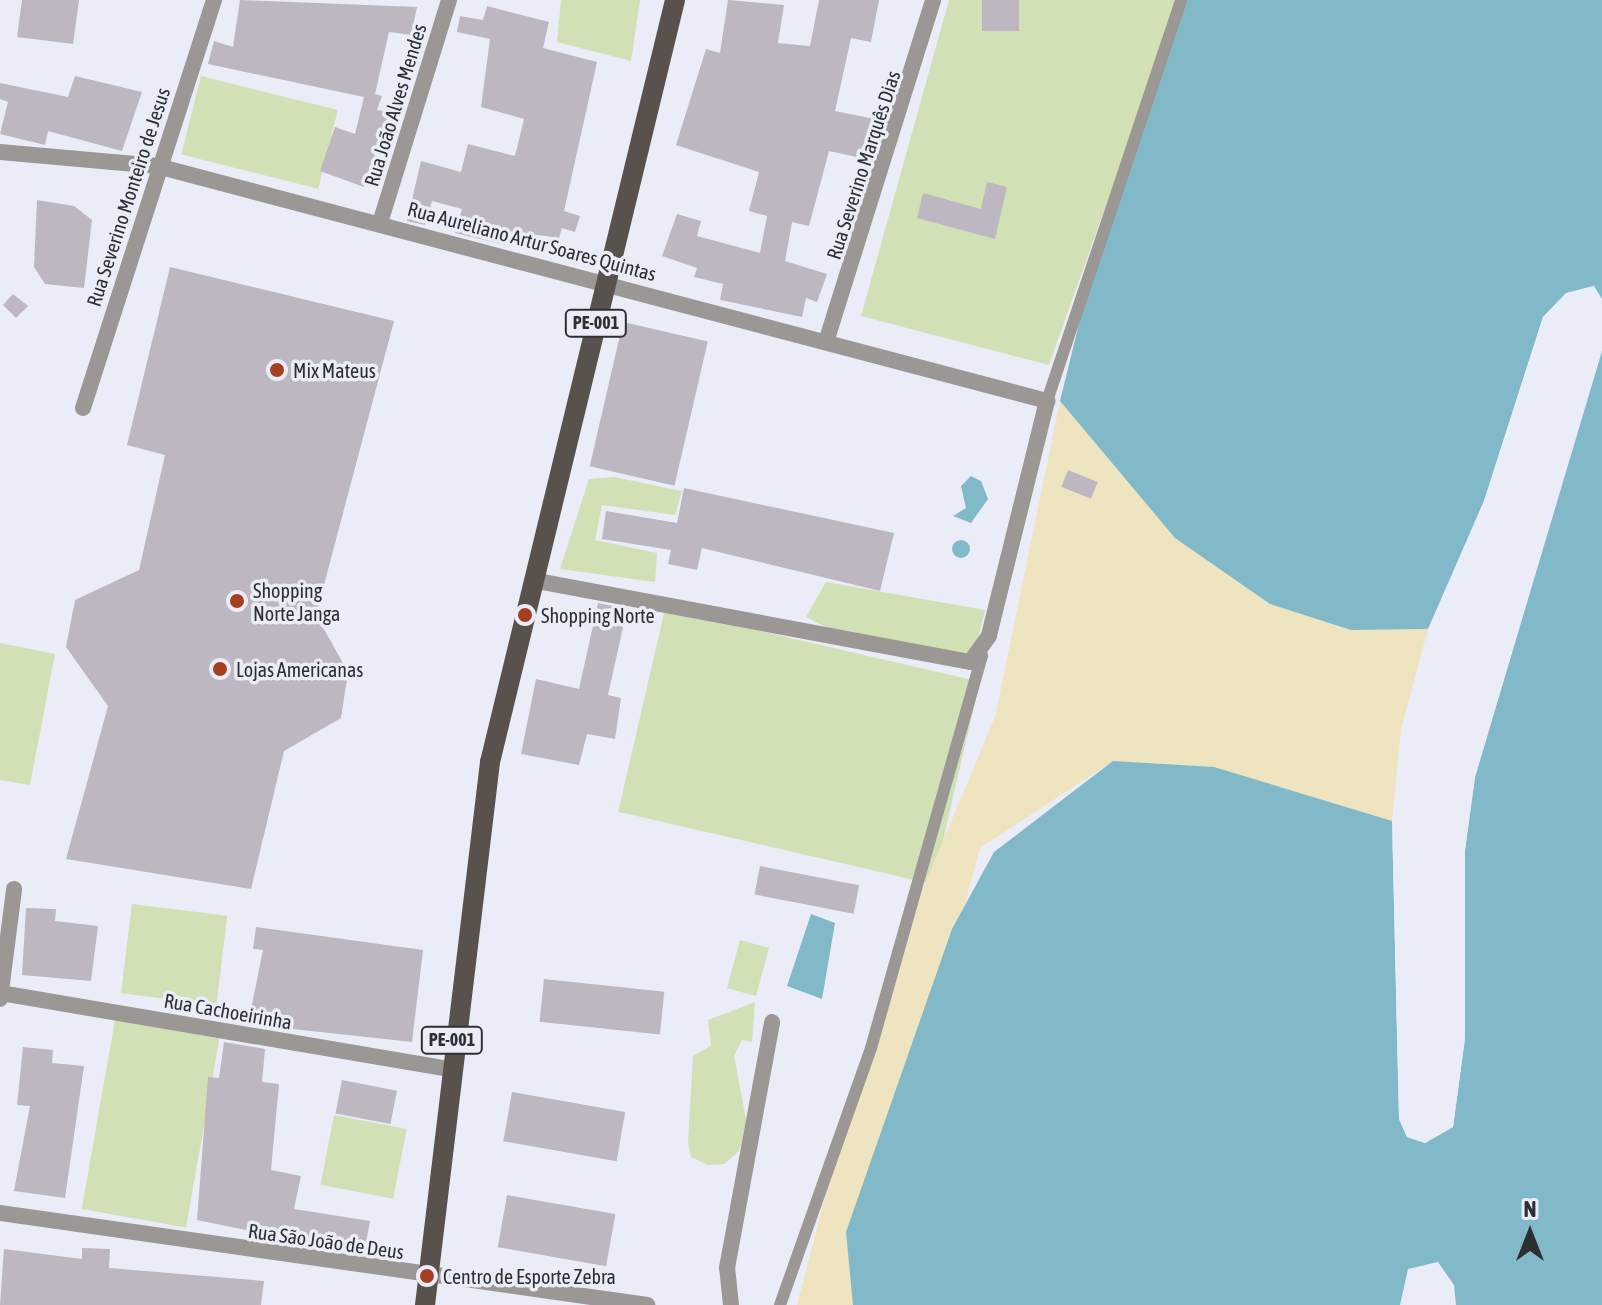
<!DOCTYPE html>
<meta charset="utf-8">
<style>
body{margin:0}
#map{position:relative;width:1602px;height:1305px;overflow:hidden;background:#eaedf8;font-family:"Asap Condensed",sans-serif}
div>[style]{position:absolute}
[style*='--x']{left:calc(var(--x)*1px);top:calc(var(--y)*1px);width:calc(var(--w)*1px);rotate:calc(var(--a)*1deg)}
.green>*{inset:0;background:#d1e0b5;transform-origin:0 0}
.sand>*{inset:0;background:#eee4bf}
.water>*{inset:0;background:#82b9c8}
.round{border-radius:50%}
.pier>*{inset:0;background:#eaedf8}
.building>*{inset:0;background:#bcb7c1;transform-origin:0 0}
.pedestrian>*{height:12px;margin:-6px;padding:0 6px;transform-origin:6px;border-radius:6px;background:#9b9794}
.minor>*{height:16px;margin:-8px;padding:0 8px;transform-origin:8px;border-radius:8px;background:#9b9794}
.primary>*{height:20px;margin:-10px;padding:0 10px;transform-origin:10px;border-radius:10px;background:#59524c}
.dots>*{width:22px;height:22px;translate:-50% -50%;box-sizing:border-box;border:4px solid #eaedf8;border-radius:50%}
span{translate:-50% -50%;white-space:nowrap;text-align:center;line-height:1.15;-webkit-text-stroke:7px #eaedf8;paint-order:stroke}
.shield-label span{padding:2px 6px;background:#eaedf8;border:2px solid;border-radius:6px;-webkit-text-stroke-width:0}
.shield-label{font-size:18px;color:#2e2f33;font-weight:700}
.street-label{font-size:20px;color:#2e2f33}
.poi-label{font-size:20px;color:#2e2f33}
.left{translate:0 -50%;text-align:left}
.north{position:absolute;left:1490px;top:1193px;width:80px;height:80px;-webkit-text-stroke:6px #eaedf8;paint-order:stroke;rotate:0deg;font-size:22px;font-weight:700;line-height:32px;text-align:center;color:#2e2f33}
.north::after{content:'';display:block;margin:auto;width:28px;height:36px;background:#2e2f33;clip-path:polygon(50% 0,100% 100%,50% 72%,0 100%)}
</style>
<div id="map">
<div class="green">
<i style="clip-path:polygon(561px 0,640px 0,631px 61px,557px 42px)"></i>
<i style="clip-path:polygon(949px 0,1179px 0,1049px 365px,861px 316px)"></i>
<i style="left:201px;top:76px;width:141px;height:81px;rotate:14deg"></i>
<i style="clip-path:polygon(614px 477px,682px 491px,675px 515px,602px 505px,595px 540px,657px 553px,655px 582px,560px 569px,589px 479px)"></i>
<i style="clip-path:polygon(826px 582px,985px 610px,974px 657px,828px 628px,806px 617px)"></i>
<i style="left:665px;top:609px;width:323px;height:208px;rotate:13deg"></i>
<i style="clip-path:polygon(0 643px,55px 654px,30px 785px,0 780px)"></i>
<i style="left:132px;top:904px;width:96px;height:90px;rotate:7deg"></i>
<i style="left:740px;top:940px;width:30px;height:50px;rotate:15deg"></i>
<i style="clip-path:polygon(755px 1002px,752px 1042px,742px 1040px,734px 1056px,747px 1124px,739px 1151px,724px 1164px,708px 1165px,691px 1157px,688px 1142px,693px 1056px,711px 1046px,708px 1020px)"></i>
<i style="left:115px;top:1020px;width:106px;height:192px;rotate:10deg"></i>
<i style="left:334px;top:1115px;width:74px;height:71px;rotate:11deg"></i>
</div>
<div class="sand">
<i style="clip-path:polygon(1060px 401px,1175px 538px,1351px 630px,1428px 629px,1401px 730px,1392px 821px,1113px 761px,980px 848px,859px 1305px,797px 1305px,842px 1132px,913px 912px,995px 717px)"></i>
</div>
<div class="water">
<i style="clip-path:polygon(1182px 0,1602px 0,1602px 299px,1594px 286px,1567px 293px,1543px 317px,1484px 501px,1428px 629px,1351px 630px,1270px 604px,1175px 538px,1060px 401px,1089px 283px)"></i>
<i style="clip-path:polygon(1602px 351px,1602px 1305px,1456px 1305px,1454px 1285px,1438px 1262px,1408px 1269px,1400px 1305px,853px 1305px,846px 1232px,952px 929px,994px 852px,1113px 761px,1214px 767px,1392px 821px,1399px 1119px,1407px 1137px,1425px 1143px,1453px 1127px,1465px 1038px,1465px 850px,1475px 777px)"></i>
<i style="clip-path:polygon(971px 476px,981px 481px,988px 499px,971px 523px,953px 516px,966px 508px,961px 486px)"></i>
<i class="round" style="left:952px;top:540px;width:18px;height:18px"></i>
<i style="clip-path:polygon(811px 914px,835px 923px,822px 999px,787px 986px)"></i>
</div>
<div class="pier">
<i style="clip-path:polygon(1594px 286px,1602px 303px,1592px 291px,1569px 297px,1546px 319px,1487px 503px,1427px 633px,1484px 501px,1543px 317px,1566px 293px)"></i>
<i style="clip-path:polygon(1602px 347px,1475px 777px,1465px 850px,1465px 1038px,1453px 1127px,1425px 1143px,1407px 1137px,1399px 1119px,1392px 817px,1403px 1118px,1410px 1134px,1424px 1138px,1449px 1124px,1461px 1038px,1461px 850px,1487px 703px)"></i>
</div>
<div class="building">
<i style="clip-path:polygon(22px 0,79px 0,73px 44px,17px 37px)"></i>
<i style="clip-path:polygon(240px 0,417px 7px,411px 35px,389px 32px,375px 94px,382px 96px,377px 110px,389px 112px,364px 187px,320px 171px,335px 127px,355px 134px,364px 97px,208px 64px,214px 41px,233px 47px)"></i>
<i style="clip-path:polygon(728px 0,784px 5px,778px 43px,810px 46px,819px 0,879px 0,871px 42px,851px 38px,835px 111px,880px 120px,871px 160px,829px 151px,809px 226px,792px 222px,785px 261px,827px 274px,817px 302px,806px 298px,802px 317px,720px 300px,723px 284px,694px 277px,697px 268px,662px 256px,677px 214px,701px 221px,697px 236px,760px 253px,767px 216px,749px 211px,759px 172px,676px 145px,706px 49px,720px 53px)"></i>
<i style="left:982px;top:0;width:37px;height:31px"></i>
<i style="clip-path:polygon(487px 6px,549px 22px,543px 48px,597px 62px,564px 211px,580px 216px,575px 232px,562px 228px,559px 238px,509px 231px,505px 245px,455px 233px,462px 209px,432px 201px,425px 225px,407px 221px,421px 161px,461px 172px,468px 144px,515px 156px,524px 119px,481px 107px,490px 39px,457px 32px,460px 16px,483px 20px)"></i>
<i style="clip-path:polygon(75px 76px,142px 92px,122px 151px,48px 131px,45px 145px,0 134px,8px 102px,0 99px,0 83px,68px 97px)"></i>
<i style="clip-path:polygon(987px 182px,1007px 187px,995px 239px,917px 218px,923px 193px,981px 209px)"></i>
<i style="clip-path:polygon(37px 200px,74px 206px,92px 220px,84px 288px,45px 284px,34px 267px)"></i>
<i style="clip-path:polygon(170px 267px,394px 321px,316px 615px,348px 672px,341px 718px,284px 751px,251px 889px,66px 859px,108px 706px,66px 647px,75px 600px,139px 570px,165px 455px,127px 445px)"></i>
<i style="clip-path:polygon(13px 294px,28px 306px,16px 318px,3px 305px)"></i>
<i style="left:623px;top:322px;width:87px;height:148px;rotate:13deg"></i>
<i style="left:1068px;top:470px;width:32px;height:18px;rotate:22deg"></i>
<i style="clip-path:polygon(684px 488px,894px 533px,880px 591px,702px 548px,697px 570px,668px 564px,671px 550px,602px 539px,606px 511px,677px 523px)"></i>
<i style="clip-path:polygon(598px 603px,627px 609px,608px 695px,621px 698px,615px 739px,587px 734px,579px 765px,521px 754px,536px 679px,579px 689px)"></i>
<i style="left:760px;top:866px;width:101px;height:29px;rotate:11deg"></i>
<i style="clip-path:polygon(26px 908px,56px 909px,55px 921px,98px 926px,91px 981px,22px 975px)"></i>
<i style="clip-path:polygon(256px 927px,423px 950px,412px 1042px,248px 1024px,263px 950px,253px 949px)"></i>
<i style="left:544px;top:979px;width:121px;height:43px;rotate:6deg"></i>
<i style="clip-path:polygon(224px 1042px,265px 1049px,262px 1082px,279px 1084px,271px 1170px,301px 1176px,294px 1209px,370px 1221px,364px 1254px,197px 1220px,208px 1077px,219px 1078px)"></i>
<i style="clip-path:polygon(23px 1047px,53px 1050px,52px 1063px,84px 1066px,65px 1198px,14px 1191px,30px 1106px,17px 1105px)"></i>
<i style="left:342px;top:1080px;width:56px;height:34px;rotate:11deg"></i>
<i style="left:512px;top:1092px;width:115px;height:50px;rotate:10deg"></i>
<i style="left:507px;top:1195px;width:110px;height:53px;rotate:10deg"></i>
<i style="clip-path:polygon(82px 1248px,110px 1249px,109px 1268px,264px 1281px,261px 1305px,0 1305px,4px 1249px,82px 1259px)"></i>
</div>
<div class="pedestrian">
<i style="--x:1047;--y:401;--w:423;--a:-71.5"></i>
<i style="--x:780;--y:1305;--w:273;--a:-70.5"></i>
<i style="--x:871;--y:1048;--w:408;--a:-74.2"></i>
</div>
<div class="minor">
<i style="--x:0;--y:152;--w:158;--a:5.1"></i>
<i style="--x:157;--y:166;--w:921;--a:14.79"></i>
<i style="--x:1047;--y:401;--w:242;--a:103.9"></i>
<i style="--x:989;--y:636;--w:32;--a:126"></i>
<i style="--x:970;--y:662;--w:445;--a:-169.4"></i>
<i style="--x:380;--y:223;--w:233;--a:-72.8"></i>
<i style="--x:826;--y:342;--w:358;--a:-72.6"></i>
<i style="--x:83;--y:408;--w:429;--a:-72.2"></i>
<i style="--x:0;--y:993;--w:455;--a:9.6"></i>
<i style="--x:0;--y:999;--w:111;--a:-82.7"></i>
<i style="--x:0;--y:1213;--w:654;--a:8.09"></i>
<i style="--x:731;--y:1305;--w:37;--a:-96"></i>
<i style="--x:727;--y:1268;--w:250;--a:-79.6"></i>
</div>
<div class="primary">
<i style="--x:425;--y:1305;--w:547;--a:-83.17"></i>
<i style="--x:490;--y:762;--w:784;--a:-76.35"></i>
</div>
<div class="dots">
<i style="left:277px;top:370px;background:#a63e21"></i>
<i style="left:237px;top:601px;background:#a63e21"></i>
<i style="left:525px;top:615px;background:#a63e21"></i>
<i style="left:220px;top:669px;background:#a63e21"></i>
<i style="left:427px;top:1276px;background:#a63e21"></i>
</div>
<div class="shield-label">
<span style="left:596px;top:323px">PE-001</span>
<span style="left:452px;top:1040px">PE-001</span>
</div>
<div class="street-label">
<span style="left:395px;top:105px;rotate:-73deg">Rua João Alves Mendes</span>
<span style="left:863px;top:165px;rotate:-72deg">Rua Severino Marquês Dias</span>
<span style="left:128px;top:197px;rotate:-72deg">Rua Severino Monteiro de Jesus</span>
<span style="left:532px;top:241px;rotate:15deg">Rua Aureliano Artur Soares Quintas</span>
<span style="left:228px;top:1011px;rotate:10deg">Rua Cachoeirinha</span>
<span style="left:326px;top:1241px;rotate:8deg">Rua São João de Deus</span>
</div>
<div class="poi-label">
<span class="left" style="left:293px;top:370px">Mix Mateus</span>
<span class="left" style="left:253px;top:602px">Shopping<br>Norte Janga</span>
<span class="left" style="left:541px;top:615px">Shopping Norte</span>
<span class="left" style="left:236px;top:669px">Lojas Americanas</span>
<span class="left" style="left:443px;top:1276px">Centro de Esporte Zebra</span>
</div>
<div class="north">N</div>
</div>
